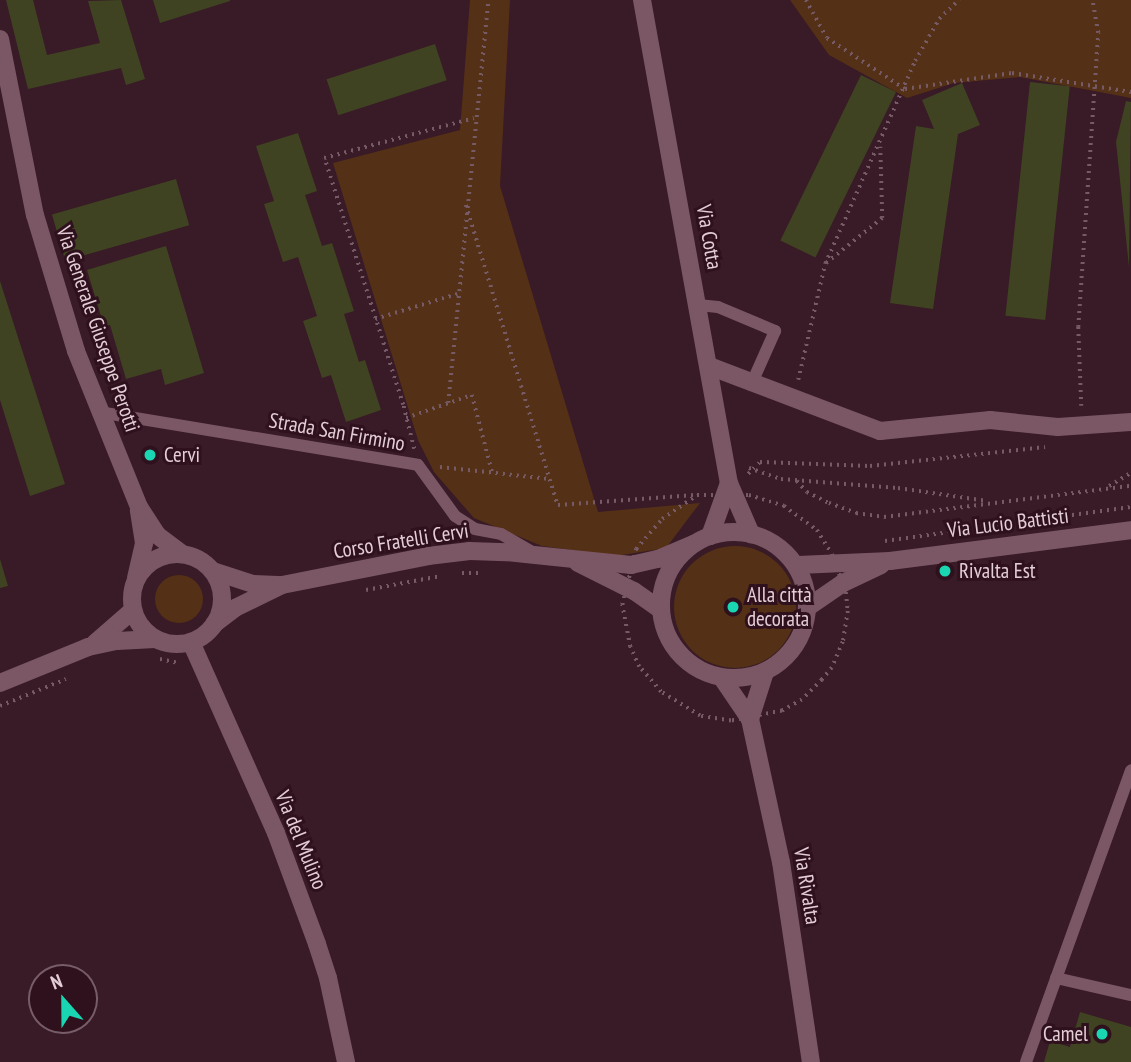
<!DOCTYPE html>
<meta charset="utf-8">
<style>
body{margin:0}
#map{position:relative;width:1131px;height:1062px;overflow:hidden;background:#391a27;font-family:"PT Sans Narrow",sans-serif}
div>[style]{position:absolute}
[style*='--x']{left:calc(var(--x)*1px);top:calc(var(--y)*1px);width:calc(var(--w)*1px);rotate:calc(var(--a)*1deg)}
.green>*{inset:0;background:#543016}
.round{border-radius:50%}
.building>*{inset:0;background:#3f4322;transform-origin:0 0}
.path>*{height:3.5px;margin-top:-1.75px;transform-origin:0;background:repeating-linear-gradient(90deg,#765a66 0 2px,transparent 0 7px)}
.service>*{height:12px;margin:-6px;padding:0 6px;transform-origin:6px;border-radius:6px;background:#7b5765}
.minor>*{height:18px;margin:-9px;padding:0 9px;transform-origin:9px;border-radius:9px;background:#7b5765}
.tertiary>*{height:18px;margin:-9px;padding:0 9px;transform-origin:9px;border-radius:9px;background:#7b5765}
.tertiary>.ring{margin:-9px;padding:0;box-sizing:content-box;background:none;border:18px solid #7b5765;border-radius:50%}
.dots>*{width:19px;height:19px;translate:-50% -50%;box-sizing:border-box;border:4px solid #2f111e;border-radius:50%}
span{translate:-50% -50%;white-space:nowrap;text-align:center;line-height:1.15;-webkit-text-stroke:6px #2f111e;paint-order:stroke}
.street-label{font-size:21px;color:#e4ced6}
.poi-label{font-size:21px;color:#e4ced6}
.left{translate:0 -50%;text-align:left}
.right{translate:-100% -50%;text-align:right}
.north{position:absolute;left:28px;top:964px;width:70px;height:70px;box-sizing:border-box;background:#2f111e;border:2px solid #775d68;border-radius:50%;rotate:339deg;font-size:19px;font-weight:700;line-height:28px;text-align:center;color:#e4ced6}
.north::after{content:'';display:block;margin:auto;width:24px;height:32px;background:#1ad5b2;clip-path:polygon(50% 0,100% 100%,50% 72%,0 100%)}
</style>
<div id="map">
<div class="green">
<i style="clip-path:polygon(470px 0,510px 0,500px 186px,598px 512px,700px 503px,666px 548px,616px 556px,542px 546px,474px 518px,434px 472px,418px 440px,333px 163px,460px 130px)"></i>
<i style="clip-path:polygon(790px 0,1131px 0,1131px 98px,1020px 77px,954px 83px,907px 98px,829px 55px)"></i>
<i class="round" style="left:674px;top:546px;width:122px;height:122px"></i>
<i class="round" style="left:155px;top:575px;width:48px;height:48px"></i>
</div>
<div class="building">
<i style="clip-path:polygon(6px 0,33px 0,47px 55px,100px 43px,88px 1px,121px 0,145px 79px,126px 85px,121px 68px,28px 89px)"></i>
<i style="clip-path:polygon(153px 0,230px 0,230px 1px,160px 23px)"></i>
<i style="left:435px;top:44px;width:38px;height:114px;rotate:72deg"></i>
<i style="left:861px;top:75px;width:39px;height:184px;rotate:26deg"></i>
<i style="left:1030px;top:82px;width:40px;height:235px;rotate:6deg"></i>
<i style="clip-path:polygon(962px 83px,980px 125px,958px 134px,933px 309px,890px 303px,916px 126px,934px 129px,922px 100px)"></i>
<i style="clip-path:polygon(1126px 101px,1131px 102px,1129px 267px,1116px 142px)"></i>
<i style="clip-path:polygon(298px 133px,317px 191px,305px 195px,322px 246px,332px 243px,354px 311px,344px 314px,359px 362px,365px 360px,381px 410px,346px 422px,331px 375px,322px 378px,303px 321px,317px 316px,298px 257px,283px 262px,264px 204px,274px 201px,256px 146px)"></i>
<i style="left:176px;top:179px;width:48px;height:129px;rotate:74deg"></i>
<i style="clip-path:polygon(166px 246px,204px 373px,165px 385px,161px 369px,126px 379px,110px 325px,104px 326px,87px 270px)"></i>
<i style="clip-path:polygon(0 281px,65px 484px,30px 496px,0 400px)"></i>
<i style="clip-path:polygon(0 559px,8px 586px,0 588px)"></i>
<i style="clip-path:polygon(1080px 1012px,1131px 1027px,1131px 1062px,1044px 1062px,1050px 1041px,1070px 1047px)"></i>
</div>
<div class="path">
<i style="--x:806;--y:0;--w:43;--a:61.1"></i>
<i style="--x:827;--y:38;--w:93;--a:33.2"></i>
<i style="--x:905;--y:89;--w:108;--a:-8.5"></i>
<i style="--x:1012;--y:73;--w:121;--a:9.1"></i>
<i style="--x:466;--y:205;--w:314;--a:73"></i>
<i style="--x:558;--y:505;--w:137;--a:-4.2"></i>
<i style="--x:826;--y:263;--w:72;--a:-38.8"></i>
<i style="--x:882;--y:218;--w:71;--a:-91.6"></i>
<i style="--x:375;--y:319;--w:86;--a:-17"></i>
<i style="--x:798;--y:380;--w:119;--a:-76.9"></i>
<i style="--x:825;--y:264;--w:222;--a:-66.1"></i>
<i style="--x:915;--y:61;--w:48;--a:-60.3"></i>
<i style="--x:939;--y:19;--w:28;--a:-44"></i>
<i style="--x:448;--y:403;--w:405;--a:-84.3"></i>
<i style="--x:1081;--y:406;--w:79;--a:-92.2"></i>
<i style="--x:1078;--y:327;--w:295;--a:-86.1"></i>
<i style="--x:1098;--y:33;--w:34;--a:-100"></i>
<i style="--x:406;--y:418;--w:70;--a:-19.2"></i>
<i style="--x:472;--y:395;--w:79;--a:75.3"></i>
<i style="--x:414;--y:449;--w:45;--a:-104"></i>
<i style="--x:403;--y:405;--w:259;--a:-107.7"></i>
<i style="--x:324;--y:158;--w:155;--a:-14.9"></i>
<i style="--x:440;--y:467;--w:111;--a:6.2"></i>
<i style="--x:749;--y:468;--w:34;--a:19"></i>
<i style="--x:781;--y:479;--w:117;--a:4.4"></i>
<i style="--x:898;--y:488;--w:90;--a:8.3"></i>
<i style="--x:748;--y:474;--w:17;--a:-45"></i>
<i style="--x:760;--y:462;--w:110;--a:2.1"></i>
<i style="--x:870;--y:466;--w:176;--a:-6.2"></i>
<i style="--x:797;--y:481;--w:15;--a:48"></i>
<i style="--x:807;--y:492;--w:25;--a:27"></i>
<i style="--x:829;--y:503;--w:29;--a:20"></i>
<i style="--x:856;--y:513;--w:28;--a:8"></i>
<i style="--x:884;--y:517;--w:249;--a:-7.2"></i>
<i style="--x:1109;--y:486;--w:26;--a:-31"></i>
<i style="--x:697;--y:495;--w:52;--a:0"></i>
<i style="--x:749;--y:495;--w:37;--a:17"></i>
<i style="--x:784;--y:506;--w:41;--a:36"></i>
<i style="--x:817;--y:530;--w:28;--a:58"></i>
<i style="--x:832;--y:554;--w:40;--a:69.8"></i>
<i style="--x:846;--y:592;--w:19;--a:84"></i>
<i style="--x:848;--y:611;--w:31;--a:99"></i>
<i style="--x:843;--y:642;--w:28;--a:113"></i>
<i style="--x:832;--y:668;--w:16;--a:130"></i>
<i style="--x:822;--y:680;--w:28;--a:135"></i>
<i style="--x:802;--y:700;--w:23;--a:151"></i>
<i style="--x:782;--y:711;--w:52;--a:168.9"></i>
<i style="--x:731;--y:721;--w:31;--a:-171"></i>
<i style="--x:700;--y:716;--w:46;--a:-148.4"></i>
<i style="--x:661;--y:692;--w:33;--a:-131"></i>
<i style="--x:639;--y:667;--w:22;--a:-114"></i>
<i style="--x:630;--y:647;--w:43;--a:-100.8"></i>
<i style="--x:622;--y:605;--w:58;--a:-76"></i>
<i style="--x:636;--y:549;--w:40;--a:-49"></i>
<i style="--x:662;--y:519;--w:42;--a:-34.4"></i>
<i style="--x:885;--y:541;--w:248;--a:-7.9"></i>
<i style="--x:462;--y:573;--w:17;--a:0"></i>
<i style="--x:366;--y:590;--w:76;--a:-10.6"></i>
<i style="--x:160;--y:659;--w:19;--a:12"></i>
<i style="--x:0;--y:706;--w:71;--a:-22.2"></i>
</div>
<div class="service">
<i style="--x:698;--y:305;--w:20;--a:6"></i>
<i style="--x:718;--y:307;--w:62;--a:22.8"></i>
<i style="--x:775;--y:331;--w:59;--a:114"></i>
<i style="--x:99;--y:412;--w:323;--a:9.4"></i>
<i style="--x:418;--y:465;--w:63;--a:54"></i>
<i style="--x:455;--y:516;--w:24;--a:33"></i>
<i style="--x:475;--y:529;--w:26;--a:11"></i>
<i style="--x:501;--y:534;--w:36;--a:30"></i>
<i style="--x:1056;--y:978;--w:77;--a:12.8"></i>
<i style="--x:1026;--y:1062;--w:310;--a:-70.2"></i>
</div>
<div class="minor">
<i style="--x:642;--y:0;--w:491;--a:79.8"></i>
<i style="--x:729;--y:483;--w:56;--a:66.7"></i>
<i style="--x:0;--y:39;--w:179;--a:78.8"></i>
<i style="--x:35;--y:215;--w:142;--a:73.2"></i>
<i style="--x:76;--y:351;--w:168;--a:68"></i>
<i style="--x:139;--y:507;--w:33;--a:57"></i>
<i style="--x:157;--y:535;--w:30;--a:37"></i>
<i style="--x:709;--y:366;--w:183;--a:20.8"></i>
<i style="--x:880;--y:431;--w:111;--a:-5.7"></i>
<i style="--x:990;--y:420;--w:68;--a:5.9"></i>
<i style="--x:1058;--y:427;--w:73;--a:-3.9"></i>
<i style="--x:710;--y:536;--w:56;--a:-70.3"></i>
<i style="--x:136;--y:578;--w:36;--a:-77"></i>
<i style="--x:144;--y:543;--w:33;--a:-99"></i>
<i style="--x:191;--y:642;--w:209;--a:66"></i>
<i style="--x:276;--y:833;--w:118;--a:69.7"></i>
<i style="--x:317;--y:944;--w:36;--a:72"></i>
<i style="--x:328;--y:978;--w:86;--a:77.9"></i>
</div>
<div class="tertiary">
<i class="ring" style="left:661px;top:532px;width:128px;height:128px"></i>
<i class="ring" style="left:132px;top:554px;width:72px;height:72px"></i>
<i style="--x:578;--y:563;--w:63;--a:26.6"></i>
<i style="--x:634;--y:591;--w:32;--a:35"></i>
<i style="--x:798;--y:565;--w:92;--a:-2.5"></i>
<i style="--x:890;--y:561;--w:243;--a:-7.3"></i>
<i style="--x:213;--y:571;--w:42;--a:18"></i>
<i style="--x:253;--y:584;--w:25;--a:2"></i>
<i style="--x:808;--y:607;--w:42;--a:-34.4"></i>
<i style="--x:843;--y:583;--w:42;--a:-25.3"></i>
<i style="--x:214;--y:624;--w:26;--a:-37"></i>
<i style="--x:235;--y:608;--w:52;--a:-26.1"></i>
<i style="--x:282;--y:585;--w:149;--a:-11.2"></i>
<i style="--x:428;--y:556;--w:42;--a:-6.8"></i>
<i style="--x:470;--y:551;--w:36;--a:2"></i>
<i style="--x:506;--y:552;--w:126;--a:5.9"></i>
<i style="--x:631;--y:565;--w:28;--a:-13"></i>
<i style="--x:658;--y:559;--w:39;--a:-23"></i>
<i style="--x:95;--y:643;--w:49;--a:-40.9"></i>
<i style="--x:722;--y:678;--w:50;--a:55.7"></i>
<i style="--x:750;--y:719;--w:146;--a:77.8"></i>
<i style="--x:781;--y:862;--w:202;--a:81.5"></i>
<i style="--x:0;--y:683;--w:95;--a:-22.2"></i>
<i style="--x:88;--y:647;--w:30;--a:-12"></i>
<i style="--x:117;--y:641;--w:38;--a:-3"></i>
<i style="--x:750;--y:719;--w:49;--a:-72.3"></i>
</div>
<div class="dots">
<i style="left:150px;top:455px;background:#1ad5b2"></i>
<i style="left:945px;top:571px;background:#1ad5b2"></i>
<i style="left:733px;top:607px;background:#1ad5b2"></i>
<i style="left:1102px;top:1034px;background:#1ad5b2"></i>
</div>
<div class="street-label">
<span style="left:709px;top:237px;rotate:80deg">Via Cotta</span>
<span style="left:98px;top:329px;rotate:71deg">Via Generale Giuseppe Perotti</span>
<span style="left:337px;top:432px;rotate:10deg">Strada San Firmino</span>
<span style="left:1008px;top:523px;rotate:-7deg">Via Lucio Battisti</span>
<span style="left:401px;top:541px;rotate:-9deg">Corso Fratelli Cervi</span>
<span style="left:301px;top:840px;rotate:68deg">Via del Mulino</span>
<span style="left:807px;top:886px;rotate:81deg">Via Rivalta</span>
</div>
<div class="poi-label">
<span class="left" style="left:164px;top:455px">Cervi</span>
<span class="left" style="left:959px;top:571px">Rivalta Est</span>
<span class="left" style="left:747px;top:607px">Alla città<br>decorata</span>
<span class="right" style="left:1088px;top:1034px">Camel</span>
</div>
<div class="north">N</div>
</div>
